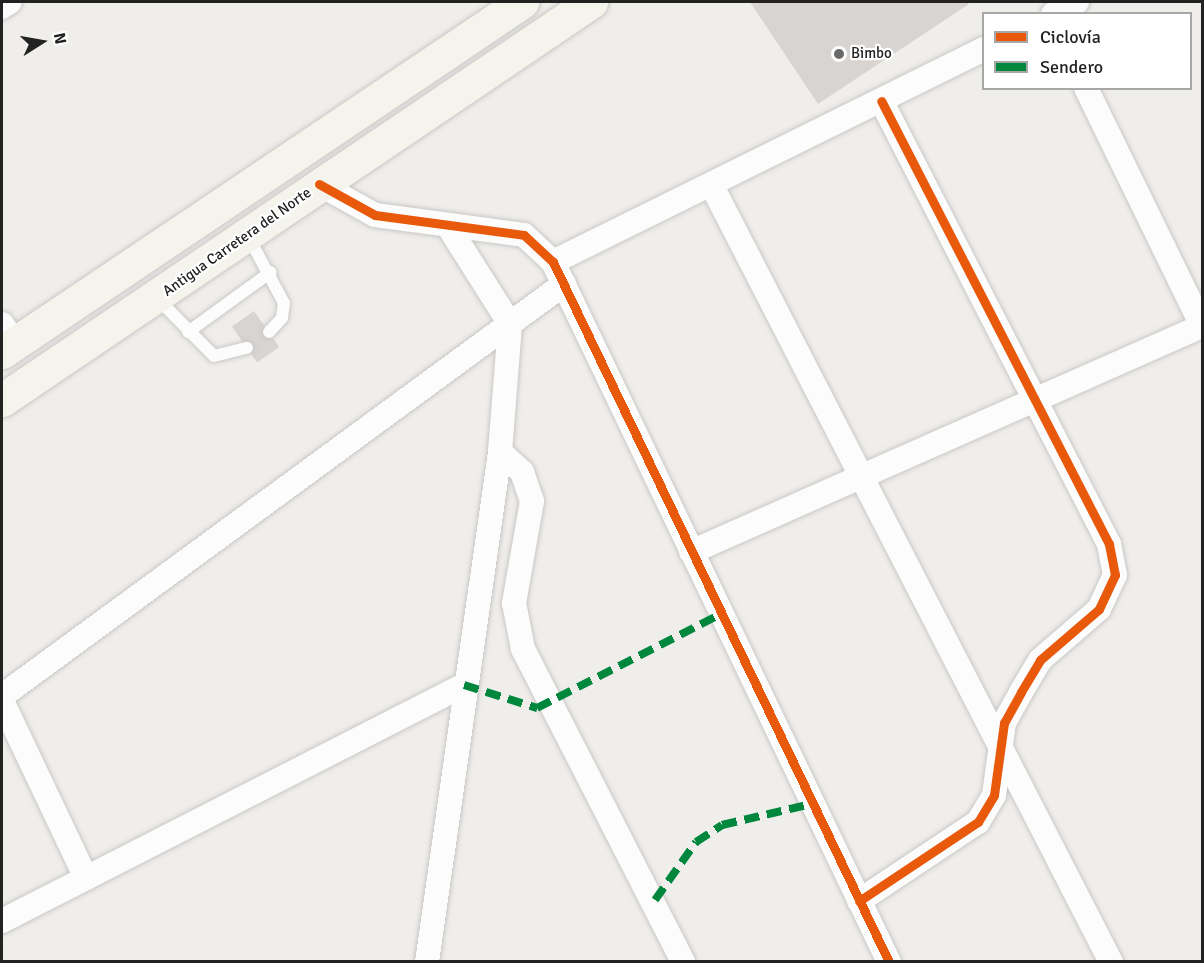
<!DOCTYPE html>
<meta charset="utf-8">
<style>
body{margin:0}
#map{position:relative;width:1204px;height:963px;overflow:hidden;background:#f0eeeb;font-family:Signika,sans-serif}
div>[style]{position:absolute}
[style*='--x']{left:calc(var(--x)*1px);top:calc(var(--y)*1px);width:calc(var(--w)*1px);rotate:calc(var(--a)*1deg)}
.building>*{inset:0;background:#d7d4d2;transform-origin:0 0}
.roads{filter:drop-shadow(0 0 2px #c9c8c7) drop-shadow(0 0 2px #c9c8c7)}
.lane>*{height:12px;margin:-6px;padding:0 6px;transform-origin:6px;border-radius:6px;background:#fdfcfc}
.street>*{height:24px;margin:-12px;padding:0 12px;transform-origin:12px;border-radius:12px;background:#fdfcfc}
.secondary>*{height:33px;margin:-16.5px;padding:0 16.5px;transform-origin:16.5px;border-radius:16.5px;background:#f4f4ed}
.quiet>*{height:8px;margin-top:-4px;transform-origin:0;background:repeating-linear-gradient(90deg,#00873e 0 15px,transparent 0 23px)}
.cycleway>*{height:9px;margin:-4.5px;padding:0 4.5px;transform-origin:4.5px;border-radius:4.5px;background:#e8590c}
.dots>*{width:16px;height:16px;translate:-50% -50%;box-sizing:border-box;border:3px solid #fff;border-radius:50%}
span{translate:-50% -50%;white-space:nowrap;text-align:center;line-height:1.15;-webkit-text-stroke:4.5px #fff;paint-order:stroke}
.poi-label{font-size:15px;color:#222}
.left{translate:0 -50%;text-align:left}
.street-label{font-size:15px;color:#222}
.frame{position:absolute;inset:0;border:3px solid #222;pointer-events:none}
.legend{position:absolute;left:982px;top:12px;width:210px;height:78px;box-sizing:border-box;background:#fff;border:2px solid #a7a7a7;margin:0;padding:8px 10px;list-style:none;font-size:18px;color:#222}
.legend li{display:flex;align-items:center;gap:12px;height:30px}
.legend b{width:30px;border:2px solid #a7a7a7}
.north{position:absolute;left:12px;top:12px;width:60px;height:60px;-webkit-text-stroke:4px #fff;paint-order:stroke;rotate:79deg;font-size:16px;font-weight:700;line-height:24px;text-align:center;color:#222}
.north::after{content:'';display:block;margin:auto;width:21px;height:27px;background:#222;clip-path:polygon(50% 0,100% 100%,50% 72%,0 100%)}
</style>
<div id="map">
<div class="building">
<i style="clip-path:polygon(750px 2px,967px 2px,969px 4px,818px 104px)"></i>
<i style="left:254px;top:311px;width:44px;height:27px;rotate:55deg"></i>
</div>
<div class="roads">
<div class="lane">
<i style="--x:248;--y:236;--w:76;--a:61.8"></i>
<i style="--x:284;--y:303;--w:15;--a:98"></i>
<i style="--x:282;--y:318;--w:19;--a:133"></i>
<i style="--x:157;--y:298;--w:81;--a:45.5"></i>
<i style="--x:214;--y:356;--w:34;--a:-14"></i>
<i style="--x:188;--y:332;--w:102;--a:-35.9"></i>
</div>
<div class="street">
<i style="--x:2;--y:7;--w:9;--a:-32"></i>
<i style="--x:1053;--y:14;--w:27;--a:-27"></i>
<i style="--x:1086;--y:88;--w:265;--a:64"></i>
<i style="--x:319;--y:184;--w:64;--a:29"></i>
<i style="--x:375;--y:215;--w:150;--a:7.6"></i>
<i style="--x:524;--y:235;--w:40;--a:43"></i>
<i style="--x:553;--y:262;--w:776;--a:64.36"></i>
<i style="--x:712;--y:186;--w:873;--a:62.79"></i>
<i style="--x:553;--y:262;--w:481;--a:-26.3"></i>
<i style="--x:2;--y:324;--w:23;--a:56"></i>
<i style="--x:500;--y:452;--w:30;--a:42"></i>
<i style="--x:522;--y:472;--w:31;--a:71"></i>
<i style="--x:532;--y:501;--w:104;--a:100"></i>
<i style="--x:514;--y:603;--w:47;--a:78.9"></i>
<i style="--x:523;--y:649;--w:352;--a:62.9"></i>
<i style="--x:691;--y:552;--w:559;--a:-23.86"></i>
<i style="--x:2;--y:696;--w:697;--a:-36.24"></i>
<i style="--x:2;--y:701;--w:196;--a:64.6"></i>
<i style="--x:859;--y:901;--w:143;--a:-33.6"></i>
<i style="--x:978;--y:822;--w:31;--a:-59"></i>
<i style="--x:994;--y:795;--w:73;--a:-82.1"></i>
<i style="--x:1004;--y:723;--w:35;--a:-61"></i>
<i style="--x:1021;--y:692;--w:37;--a:-59"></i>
<i style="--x:1040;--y:660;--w:78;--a:-40.8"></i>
<i style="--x:1099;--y:609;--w:38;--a:-65"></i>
<i style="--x:1115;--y:575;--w:32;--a:-101"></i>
<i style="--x:1109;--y:544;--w:498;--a:-117.2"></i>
<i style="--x:2;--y:921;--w:519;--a:-27.06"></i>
<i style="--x:427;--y:962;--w:515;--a:-81.85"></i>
<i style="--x:500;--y:452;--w:128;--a:-85.5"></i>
<i style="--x:510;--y:324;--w:116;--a:-122.3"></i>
</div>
<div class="secondary">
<i style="--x:2;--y:352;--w:627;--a:-33.94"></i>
<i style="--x:2;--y:400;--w:711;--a:-34.05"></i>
</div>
</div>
<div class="quiet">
<i style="--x:464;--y:685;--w:77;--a:17.5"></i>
<i style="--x:537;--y:708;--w:207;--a:-27.1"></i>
<i style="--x:655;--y:900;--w:71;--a:-54.7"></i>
<i style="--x:696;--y:842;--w:31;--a:-33"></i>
<i style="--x:722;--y:825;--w:91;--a:-13.3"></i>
</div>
<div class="cycleway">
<i style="--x:319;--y:184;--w:64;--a:29"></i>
<i style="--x:375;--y:215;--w:150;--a:7.6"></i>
<i style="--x:524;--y:235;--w:40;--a:43"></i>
<i style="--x:553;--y:262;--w:776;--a:64.36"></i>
<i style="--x:859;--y:901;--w:143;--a:-33.6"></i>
<i style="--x:978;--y:822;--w:31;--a:-59"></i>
<i style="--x:994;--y:795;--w:73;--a:-82.1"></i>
<i style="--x:1004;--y:723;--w:35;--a:-61"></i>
<i style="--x:1021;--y:692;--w:37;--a:-59"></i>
<i style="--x:1040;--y:660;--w:78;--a:-40.8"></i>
<i style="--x:1099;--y:609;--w:38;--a:-65"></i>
<i style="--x:1115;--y:575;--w:32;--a:-101"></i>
<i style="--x:1109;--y:544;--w:498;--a:-117.2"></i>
</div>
<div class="dots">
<i style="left:839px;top:54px;background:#6a6968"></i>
</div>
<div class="poi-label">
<span class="left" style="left:851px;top:54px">Bimbo</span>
</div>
<div class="street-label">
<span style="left:237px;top:242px;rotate:-35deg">Antigua Carretera del Norte</span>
</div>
<div class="frame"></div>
<ul class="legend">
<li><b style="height:8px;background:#e8590c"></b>Ciclovía</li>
<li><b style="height:8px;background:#00873e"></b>Sendero</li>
</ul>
<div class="north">N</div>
</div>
